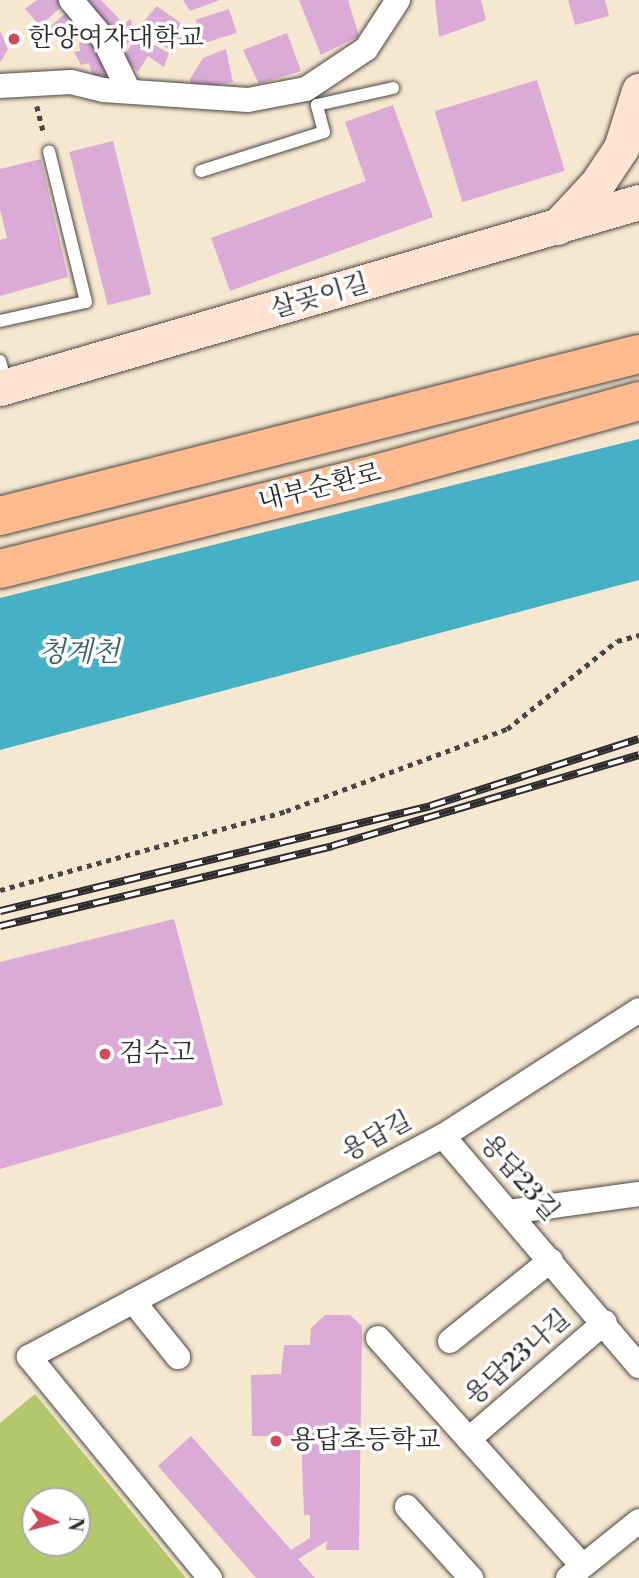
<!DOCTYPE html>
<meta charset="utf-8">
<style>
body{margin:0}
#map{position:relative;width:639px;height:1578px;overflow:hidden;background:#f6e7d0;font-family:"Libre Bodoni","Noto Serif KR",serif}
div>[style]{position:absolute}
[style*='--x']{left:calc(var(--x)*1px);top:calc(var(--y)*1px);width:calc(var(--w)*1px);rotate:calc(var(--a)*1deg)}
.green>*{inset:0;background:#b4c76b}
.water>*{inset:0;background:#46b1c4}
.building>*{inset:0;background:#daabd6;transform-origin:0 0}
.path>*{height:4.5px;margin-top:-2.25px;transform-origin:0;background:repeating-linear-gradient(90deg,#494744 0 5px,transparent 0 10px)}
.roads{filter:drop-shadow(0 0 2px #494744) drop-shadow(0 0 2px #494744)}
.lane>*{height:12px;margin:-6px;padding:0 6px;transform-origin:6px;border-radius:6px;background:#fff}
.street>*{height:24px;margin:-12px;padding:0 12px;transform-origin:12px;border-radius:12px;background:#fff}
.secondary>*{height:35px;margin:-17.5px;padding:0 17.5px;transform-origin:17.5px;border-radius:17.5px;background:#fee3d2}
.highway>*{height:38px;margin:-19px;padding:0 19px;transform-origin:19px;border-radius:19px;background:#fcba8e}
.rail>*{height:8px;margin-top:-4px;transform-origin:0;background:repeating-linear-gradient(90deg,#fff 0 16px,#2b2b2b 0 32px);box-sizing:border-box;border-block:2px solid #2b2b2b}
.bridges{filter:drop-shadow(0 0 2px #494744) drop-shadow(0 0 2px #494744)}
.highway-bridge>*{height:38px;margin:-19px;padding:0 19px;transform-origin:19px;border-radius:19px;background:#fcba8e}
.dots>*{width:19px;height:19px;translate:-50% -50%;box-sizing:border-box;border:4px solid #fff;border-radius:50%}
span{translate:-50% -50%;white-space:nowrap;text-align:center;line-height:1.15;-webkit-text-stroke:7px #fff;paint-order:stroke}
.poi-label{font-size:26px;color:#2b2b2b}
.left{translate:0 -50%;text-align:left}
.street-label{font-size:26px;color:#2b2b2b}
.water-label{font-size:28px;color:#366168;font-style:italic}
.north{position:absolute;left:21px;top:1487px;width:70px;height:70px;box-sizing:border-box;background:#fff;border:2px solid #aaa;border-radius:50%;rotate:96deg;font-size:19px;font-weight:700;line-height:28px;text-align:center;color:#2b2b2b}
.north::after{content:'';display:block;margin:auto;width:24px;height:32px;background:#d1495b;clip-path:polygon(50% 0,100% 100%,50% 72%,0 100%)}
</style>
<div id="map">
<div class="green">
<i style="clip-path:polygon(evenodd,35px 1394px,186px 1578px,0 1578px,0 1423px,35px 1394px,35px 1501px,77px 1501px,77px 1543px,35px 1543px,35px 1501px)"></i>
</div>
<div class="water">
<i style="clip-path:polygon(639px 439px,639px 580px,0 750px,0 598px)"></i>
</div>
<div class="building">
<i style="clip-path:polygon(37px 0,58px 0,62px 6px,40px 26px,25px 9px)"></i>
<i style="clip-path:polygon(89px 0,101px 0,122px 22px,108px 32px,84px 4px)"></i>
<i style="clip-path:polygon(183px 0,220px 0,190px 11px)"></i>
<i style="clip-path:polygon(299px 0,348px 0,359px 36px,321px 55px)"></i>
<i style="clip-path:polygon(435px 0,481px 0,486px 20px,439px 37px)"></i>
<i style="clip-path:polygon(568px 0,605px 0,609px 16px,575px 25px)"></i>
<i style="clip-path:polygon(157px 6px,190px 30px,172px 51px,137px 29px)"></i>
<i style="clip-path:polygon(70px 9px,79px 27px,66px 46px,50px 27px)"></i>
<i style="left:229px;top:9px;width:25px;height:35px;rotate:72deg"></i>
<i style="clip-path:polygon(130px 19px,137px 36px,118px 51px,112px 36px)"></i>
<i style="clip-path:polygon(0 31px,8px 49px,0 63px)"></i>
<i style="clip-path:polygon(287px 33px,301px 71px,259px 84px,243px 50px)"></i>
<i style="clip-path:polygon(91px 34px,112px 74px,94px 80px,89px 63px,81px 65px,74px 52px,80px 51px,79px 43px)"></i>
<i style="clip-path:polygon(137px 36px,169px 53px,164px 67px,148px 56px,138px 72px,123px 58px)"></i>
<i style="clip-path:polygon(226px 49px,233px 82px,192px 90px,190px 79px,203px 58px)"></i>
<i style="left:537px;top:80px;width:95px;height:107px;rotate:73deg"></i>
<i style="clip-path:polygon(393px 105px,433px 217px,230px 291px,211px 238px,366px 181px,345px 122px)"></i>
<i style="left:113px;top:141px;width:158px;height:45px;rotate:76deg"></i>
<i style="clip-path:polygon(41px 159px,68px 277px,0 296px,0 240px,7px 238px,0 209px,0 169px)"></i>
<i style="clip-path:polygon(174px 919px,223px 1105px,0 1169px,0 962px)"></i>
<i style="clip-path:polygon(325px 1315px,350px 1315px,362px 1326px,359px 1550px,326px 1550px,327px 1541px,298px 1559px,315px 1578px,256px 1578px,158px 1466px,191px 1436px,291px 1550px,310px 1538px,310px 1515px,304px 1515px,301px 1436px,252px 1436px,251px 1375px,281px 1374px,284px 1345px,310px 1345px,311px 1328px)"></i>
</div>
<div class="path">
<i style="--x:37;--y:106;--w:30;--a:76"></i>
<i style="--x:0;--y:890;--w:297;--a:-15.4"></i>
<i style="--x:286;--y:811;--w:236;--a:-20.4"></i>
<i style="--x:507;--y:729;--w:141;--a:-38.7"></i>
<i style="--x:617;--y:641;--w:23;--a:-15"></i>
</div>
<div class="roads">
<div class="lane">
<i style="--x:201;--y:171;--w:129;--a:-17.6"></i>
<i style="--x:324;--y:132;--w:28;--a:-105"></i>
<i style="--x:317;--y:105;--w:78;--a:-12.6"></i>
<i style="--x:0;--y:321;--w:88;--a:-12.5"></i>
<i style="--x:86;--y:302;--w:155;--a:-103.8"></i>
<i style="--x:0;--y:361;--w:24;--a:75"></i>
</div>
<div class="street">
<i style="--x:71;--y:0;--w:50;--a:49.9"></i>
<i style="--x:103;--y:38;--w:59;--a:63.9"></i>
<i style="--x:0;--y:86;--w:71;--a:-3.2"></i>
<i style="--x:71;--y:82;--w:34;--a:14"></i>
<i style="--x:104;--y:90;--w:144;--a:4"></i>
<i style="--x:248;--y:100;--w:59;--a:-10.7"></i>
<i style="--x:306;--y:89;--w:72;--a:-33.7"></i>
<i style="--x:366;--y:49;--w:59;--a:-56.9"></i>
<i style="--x:443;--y:1136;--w:302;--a:49.6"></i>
<i style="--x:509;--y:1212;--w:131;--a:-7.9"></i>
<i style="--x:133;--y:1301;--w:72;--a:51.2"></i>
<i style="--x:378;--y:1338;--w:304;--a:48.1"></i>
<i style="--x:450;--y:1341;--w:129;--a:-38.7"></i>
<i style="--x:469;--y:1439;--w:179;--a:-40.7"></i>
<i style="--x:407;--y:1507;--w:96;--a:48"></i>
<i style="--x:210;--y:1578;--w:286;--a:-129.3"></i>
<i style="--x:29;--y:1357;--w:469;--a:-28.1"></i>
<i style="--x:443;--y:1136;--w:233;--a:-32.7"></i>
<i style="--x:568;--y:1578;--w:91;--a:-38.8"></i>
</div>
<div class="secondary">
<i style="--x:557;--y:227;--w:59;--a:-47.1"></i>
<i style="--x:597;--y:184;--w:43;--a:-56.3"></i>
<i style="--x:621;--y:148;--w:60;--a:-72.5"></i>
<i style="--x:0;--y:388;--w:666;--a:-16.23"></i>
</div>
<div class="highway">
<i style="--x:0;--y:569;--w:399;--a:-14.2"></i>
<i style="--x:387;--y:471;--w:262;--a:-15.5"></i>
</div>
</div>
<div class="rail">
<i style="--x:0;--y:911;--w:443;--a:-13.7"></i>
<i style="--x:430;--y:806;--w:219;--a:-17.8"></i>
<i style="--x:0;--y:926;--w:342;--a:-13.5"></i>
<i style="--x:332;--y:846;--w:320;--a:-16.5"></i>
</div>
<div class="bridges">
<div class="highway-bridge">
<i style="--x:0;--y:516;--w:659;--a:-14.23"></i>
</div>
</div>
<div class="dots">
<i style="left:14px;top:39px;background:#d1495b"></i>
<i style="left:105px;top:1054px;background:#d1495b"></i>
<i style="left:276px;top:1441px;background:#d1495b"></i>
</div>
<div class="poi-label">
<span class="left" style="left:28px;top:39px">한양여자대학교</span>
<span class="left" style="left:119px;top:1054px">검수고</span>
<span class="left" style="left:290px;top:1441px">용답초등학교</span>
</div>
<div class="street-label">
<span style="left:320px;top:297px;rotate:-16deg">살곶이길</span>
<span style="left:320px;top:488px;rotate:-14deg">내부순환로</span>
<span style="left:377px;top:1137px;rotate:-28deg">용답길</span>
<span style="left:519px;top:1178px;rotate:49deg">용답23길</span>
<span style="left:518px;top:1358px;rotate:-41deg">용답23나길</span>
</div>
<div class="water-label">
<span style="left:79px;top:653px">청계천</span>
</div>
<div class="north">N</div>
</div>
